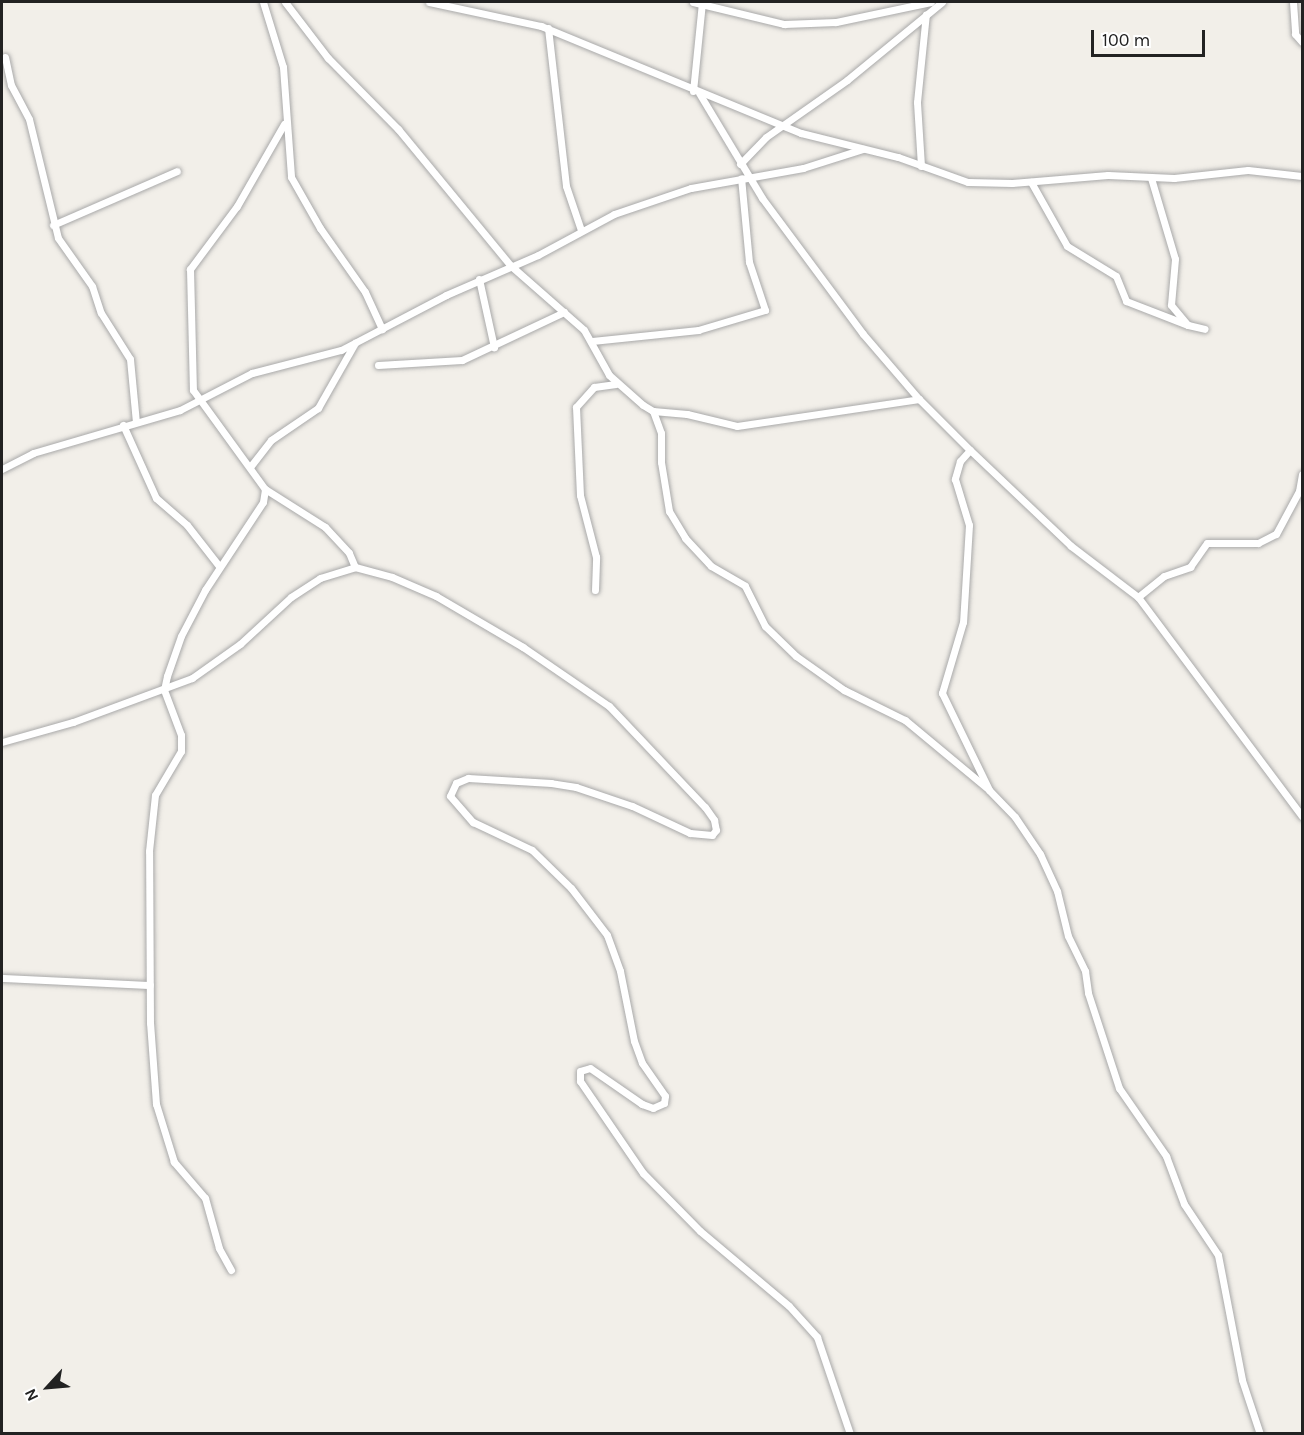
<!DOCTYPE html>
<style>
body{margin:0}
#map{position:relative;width:1304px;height:1435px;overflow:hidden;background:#f2efe9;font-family:Karla,sans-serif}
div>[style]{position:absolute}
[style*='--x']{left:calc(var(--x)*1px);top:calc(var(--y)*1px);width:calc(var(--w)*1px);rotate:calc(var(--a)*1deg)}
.roads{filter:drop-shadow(0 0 2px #a9a9a9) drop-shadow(0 0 2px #a9a9a9)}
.street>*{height:7px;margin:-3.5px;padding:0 3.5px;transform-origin:3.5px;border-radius:3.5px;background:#fff}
span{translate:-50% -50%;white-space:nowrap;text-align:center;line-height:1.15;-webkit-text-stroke:4.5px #fff;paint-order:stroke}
.frame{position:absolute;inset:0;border:3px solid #222;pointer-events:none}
.north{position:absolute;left:18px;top:1357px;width:60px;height:60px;-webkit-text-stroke:4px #fff;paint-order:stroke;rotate:244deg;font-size:16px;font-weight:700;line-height:24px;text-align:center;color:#222}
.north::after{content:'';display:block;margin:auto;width:21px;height:27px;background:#222;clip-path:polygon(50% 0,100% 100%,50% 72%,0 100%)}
.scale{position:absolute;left:1091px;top:30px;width:114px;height:27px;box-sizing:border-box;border:3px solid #222;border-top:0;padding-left:8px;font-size:18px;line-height:21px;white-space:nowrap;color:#222;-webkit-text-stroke:4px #fff;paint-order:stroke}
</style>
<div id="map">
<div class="roads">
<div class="street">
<i style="--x:263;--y:2;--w:68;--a:72.9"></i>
<i style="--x:283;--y:67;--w:110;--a:85.8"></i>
<i style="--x:291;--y:177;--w:59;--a:60.4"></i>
<i style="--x:320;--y:228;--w:78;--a:54.9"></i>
<i style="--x:365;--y:292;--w:41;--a:65.3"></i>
<i style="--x:285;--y:2;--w:71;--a:52.5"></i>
<i style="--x:328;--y:58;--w:100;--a:45.4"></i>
<i style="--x:398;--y:129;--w:176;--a:50.5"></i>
<i style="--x:510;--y:265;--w:98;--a:41.3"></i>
<i style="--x:584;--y:330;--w:51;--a:60.9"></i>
<i style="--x:609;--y:375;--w:45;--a:41.4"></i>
<i style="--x:643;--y:405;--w:12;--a:31"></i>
<i style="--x:653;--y:411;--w:34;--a:5"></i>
<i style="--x:687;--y:414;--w:51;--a:13.5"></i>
<i style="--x:737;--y:426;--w:184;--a:-8.4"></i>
<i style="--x:429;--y:2;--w:115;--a:12.1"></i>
<i style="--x:541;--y:26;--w:281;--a:22.4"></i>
<i style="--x:801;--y:133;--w:100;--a:13.9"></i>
<i style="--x:898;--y:157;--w:74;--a:19.7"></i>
<i style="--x:968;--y:182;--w:44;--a:1.3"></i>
<i style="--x:1012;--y:183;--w:96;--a:-4.8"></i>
<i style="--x:1108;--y:175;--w:66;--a:2.6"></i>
<i style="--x:1174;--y:178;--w:74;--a:-6.2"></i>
<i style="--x:1248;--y:170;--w:54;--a:6.3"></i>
<i style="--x:693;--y:2;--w:94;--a:13.6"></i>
<i style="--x:784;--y:24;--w:52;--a:-2.2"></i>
<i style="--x:836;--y:22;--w:97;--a:-11.9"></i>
<i style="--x:1293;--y:2;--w:32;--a:86"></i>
<i style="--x:1295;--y:34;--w:11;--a:49"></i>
<i style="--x:548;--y:28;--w:159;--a:83.5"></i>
<i style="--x:566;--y:186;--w:46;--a:71.2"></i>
<i style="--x:5;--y:57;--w:29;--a:78"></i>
<i style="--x:11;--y:85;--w:38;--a:62"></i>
<i style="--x:29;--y:119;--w:122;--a:76.3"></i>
<i style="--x:58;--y:238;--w:59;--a:54.7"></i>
<i style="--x:92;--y:286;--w:28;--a:72"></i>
<i style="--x:101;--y:313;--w:54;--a:57.8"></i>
<i style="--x:130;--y:359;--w:63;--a:84.6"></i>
<i style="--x:693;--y:91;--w:89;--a:-84.2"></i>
<i style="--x:699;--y:93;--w:122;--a:59"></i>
<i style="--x:762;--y:198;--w:169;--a:53.4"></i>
<i style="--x:863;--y:334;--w:86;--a:49.3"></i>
<i style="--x:919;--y:399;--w:72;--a:45"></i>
<i style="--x:970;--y:450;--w:139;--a:43.5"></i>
<i style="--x:1071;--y:546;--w:84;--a:37.3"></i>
<i style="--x:1138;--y:597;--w:274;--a:53.2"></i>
<i style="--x:284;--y:124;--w:95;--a:119.8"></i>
<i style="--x:237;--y:206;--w:79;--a:126.7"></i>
<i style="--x:190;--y:269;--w:121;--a:88.6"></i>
<i style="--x:193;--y:390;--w:122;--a:54"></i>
<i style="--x:265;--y:489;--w:71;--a:32.3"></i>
<i style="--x:325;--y:527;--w:35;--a:47"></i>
<i style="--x:349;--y:553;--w:15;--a:67"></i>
<i style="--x:740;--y:164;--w:37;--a:-46"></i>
<i style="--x:766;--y:137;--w:99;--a:-35.1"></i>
<i style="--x:847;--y:80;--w:123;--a:-39.4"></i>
<i style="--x:921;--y:166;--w:64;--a:-93.6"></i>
<i style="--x:917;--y:102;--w:88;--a:-84.2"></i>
<i style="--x:1151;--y:178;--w:84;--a:73.5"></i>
<i style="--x:1175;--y:259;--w:46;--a:95"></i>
<i style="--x:1171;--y:305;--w:26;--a:50"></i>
<i style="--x:1188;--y:325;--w:17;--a:13"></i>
<i style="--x:1031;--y:182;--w:73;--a:60.6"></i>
<i style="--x:1067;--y:246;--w:57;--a:31.5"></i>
<i style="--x:1116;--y:276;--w:27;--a:68"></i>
<i style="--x:1126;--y:301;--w:66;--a:21.2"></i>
<i style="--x:53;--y:225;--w:135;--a:-23.5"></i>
<i style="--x:479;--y:279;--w:70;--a:77.6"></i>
<i style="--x:592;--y:341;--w:107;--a:-5.9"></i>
<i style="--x:698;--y:330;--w:70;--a:-16.6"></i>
<i style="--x:765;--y:310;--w:51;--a:-108.4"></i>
<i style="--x:749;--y:262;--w:84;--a:-95.4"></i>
<i style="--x:378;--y:365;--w:84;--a:-3.4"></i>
<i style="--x:462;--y:360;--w:113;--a:-25.2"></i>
<i style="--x:653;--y:411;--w:23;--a:70"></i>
<i style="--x:661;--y:433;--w:29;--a:90"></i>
<i style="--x:661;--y:462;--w:50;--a:80.7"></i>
<i style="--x:669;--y:511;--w:31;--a:59"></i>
<i style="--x:685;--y:538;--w:38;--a:47"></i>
<i style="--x:711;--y:566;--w:39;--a:30"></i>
<i style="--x:745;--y:586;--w:45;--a:63.4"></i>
<i style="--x:765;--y:626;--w:43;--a:44.1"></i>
<i style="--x:796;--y:656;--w:59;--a:35.3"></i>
<i style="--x:844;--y:690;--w:68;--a:26.2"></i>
<i style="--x:905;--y:720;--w:107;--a:39.7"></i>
<i style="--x:123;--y:425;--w:80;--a:65.7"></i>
<i style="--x:156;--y:498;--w:41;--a:41.1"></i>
<i style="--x:187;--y:525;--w:52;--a:52"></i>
<i style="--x:970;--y:450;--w:15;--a:132"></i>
<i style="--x:960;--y:461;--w:19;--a:106"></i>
<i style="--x:955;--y:479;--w:48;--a:73.1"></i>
<i style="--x:969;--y:525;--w:97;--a:93.5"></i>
<i style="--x:963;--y:622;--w:74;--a:106.5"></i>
<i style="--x:942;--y:693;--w:108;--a:64.1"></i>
<i style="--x:989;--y:790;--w:37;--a:46"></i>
<i style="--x:1015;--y:817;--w:45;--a:56"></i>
<i style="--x:1040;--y:854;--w:41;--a:65.3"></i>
<i style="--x:1057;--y:891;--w:46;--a:76.3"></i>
<i style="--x:1068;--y:936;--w:39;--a:64"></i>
<i style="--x:1085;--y:971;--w:22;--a:82"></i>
<i style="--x:1088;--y:993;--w:100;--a:71.9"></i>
<i style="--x:1119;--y:1088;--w:83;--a:55.3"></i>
<i style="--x:1166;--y:1156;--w:51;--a:69.4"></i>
<i style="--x:1184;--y:1204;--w:61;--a:56.3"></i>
<i style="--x:1218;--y:1255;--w:127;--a:79.1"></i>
<i style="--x:1242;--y:1380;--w:57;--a:71.6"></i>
<i style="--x:250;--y:467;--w:34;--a:-52"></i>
<i style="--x:271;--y:440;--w:57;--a:-34.2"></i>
<i style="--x:318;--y:408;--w:75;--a:-60.4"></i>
<i style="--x:2;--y:469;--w:35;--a:-27"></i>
<i style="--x:33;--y:453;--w:153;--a:-16.3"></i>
<i style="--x:180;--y:410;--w:81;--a:-27.2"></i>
<i style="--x:252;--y:373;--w:92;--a:-14.5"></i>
<i style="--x:341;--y:350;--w:119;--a:-27.6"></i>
<i style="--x:446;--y:295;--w:100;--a:-23.5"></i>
<i style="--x:538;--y:255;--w:86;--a:-28.3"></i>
<i style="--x:614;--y:214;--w:81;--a:-18.7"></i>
<i style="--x:691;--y:188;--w:114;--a:-10.1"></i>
<i style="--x:803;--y:168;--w:63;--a:-17.6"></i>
<i style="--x:595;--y:590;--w:33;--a:-88"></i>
<i style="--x:596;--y:557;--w:64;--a:-104.5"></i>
<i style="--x:580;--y:495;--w:88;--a:-92.6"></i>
<i style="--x:576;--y:407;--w:27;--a:-48"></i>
<i style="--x:594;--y:387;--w:22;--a:-8"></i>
<i style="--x:1138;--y:597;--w:33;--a:-39"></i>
<i style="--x:1164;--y:576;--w:28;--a:-19"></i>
<i style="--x:1190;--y:567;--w:29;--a:-55"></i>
<i style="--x:1207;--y:543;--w:51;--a:0"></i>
<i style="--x:1258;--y:543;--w:20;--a:-27"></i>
<i style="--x:1276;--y:534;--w:49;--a:-61.9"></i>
<i style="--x:1299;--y:491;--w:17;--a:-80"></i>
<i style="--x:2;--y:742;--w:74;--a:-15.7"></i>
<i style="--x:73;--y:722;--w:127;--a:-20.3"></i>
<i style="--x:192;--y:678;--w:59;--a:-35.3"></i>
<i style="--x:240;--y:644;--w:69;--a:-42.7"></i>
<i style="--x:291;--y:597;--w:35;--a:-33"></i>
<i style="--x:320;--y:578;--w:37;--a:-17"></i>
<i style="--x:355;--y:567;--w:38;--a:15"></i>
<i style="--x:392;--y:577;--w:48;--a:23.4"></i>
<i style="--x:436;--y:596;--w:101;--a:30.4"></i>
<i style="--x:523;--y:647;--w:104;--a:34.5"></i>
<i style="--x:609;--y:706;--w:139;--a:46.5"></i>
<i style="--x:705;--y:807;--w:16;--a:55"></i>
<i style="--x:714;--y:820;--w:10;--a:79"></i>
<i style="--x:716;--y:830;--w:6;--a:129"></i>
<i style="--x:712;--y:835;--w:22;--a:-175"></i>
<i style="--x:690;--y:833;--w:64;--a:-155"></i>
<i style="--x:632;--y:806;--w:59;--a:-161.3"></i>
<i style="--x:576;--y:787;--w:25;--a:-171"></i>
<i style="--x:551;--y:783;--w:83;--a:-176.6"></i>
<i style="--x:468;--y:778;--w:13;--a:157"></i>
<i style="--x:456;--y:783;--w:14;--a:115"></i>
<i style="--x:450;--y:796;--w:35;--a:49"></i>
<i style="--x:473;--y:822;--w:65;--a:25.4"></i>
<i style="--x:532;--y:850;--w:54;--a:44.3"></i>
<i style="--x:571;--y:888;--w:59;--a:52.5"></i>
<i style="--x:607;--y:935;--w:38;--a:70"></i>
<i style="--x:620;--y:971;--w:71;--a:78.7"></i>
<i style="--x:634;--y:1041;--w:23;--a:70"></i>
<i style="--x:642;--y:1063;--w:40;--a:55.1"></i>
<i style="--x:665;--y:1096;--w:7;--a:98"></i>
<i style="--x:664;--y:1103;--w:12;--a:156"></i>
<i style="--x:653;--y:1108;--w:12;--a:-160"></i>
<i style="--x:642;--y:1104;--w:63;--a:-145.3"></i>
<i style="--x:590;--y:1068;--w:10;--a:163"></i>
<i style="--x:580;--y:1071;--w:10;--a:90"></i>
<i style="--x:580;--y:1081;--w:112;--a:55.6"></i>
<i style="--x:643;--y:1173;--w:81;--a:45.5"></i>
<i style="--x:700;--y:1231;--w:116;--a:40.1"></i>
<i style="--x:789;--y:1306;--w:42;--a:47.9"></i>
<i style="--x:817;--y:1337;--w:102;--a:71.2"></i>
<i style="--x:2;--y:978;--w:148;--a:2.7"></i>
<i style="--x:231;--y:1270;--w:25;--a:-119"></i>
<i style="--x:219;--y:1248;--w:52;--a:-105.6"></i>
<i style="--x:205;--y:1198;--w:48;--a:-130.7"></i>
<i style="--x:174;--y:1162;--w:61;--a:-107.2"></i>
<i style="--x:156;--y:1104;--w:81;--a:-94.2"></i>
<i style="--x:150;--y:1023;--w:172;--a:-90.3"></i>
<i style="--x:149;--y:851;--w:56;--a:-83.9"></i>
<i style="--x:155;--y:795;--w:51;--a:-59.4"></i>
<i style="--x:181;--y:751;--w:16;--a:-90"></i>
<i style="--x:181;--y:735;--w:48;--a:-110.7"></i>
<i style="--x:164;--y:690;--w:14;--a:-78"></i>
<i style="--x:167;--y:676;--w:42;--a:-70.7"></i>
<i style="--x:181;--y:636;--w:52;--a:-62.4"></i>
<i style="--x:205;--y:590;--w:105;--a:-56.6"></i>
<i style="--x:263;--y:502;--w:13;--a:-81"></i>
</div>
</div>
<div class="frame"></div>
<div class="north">N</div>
<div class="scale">100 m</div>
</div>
